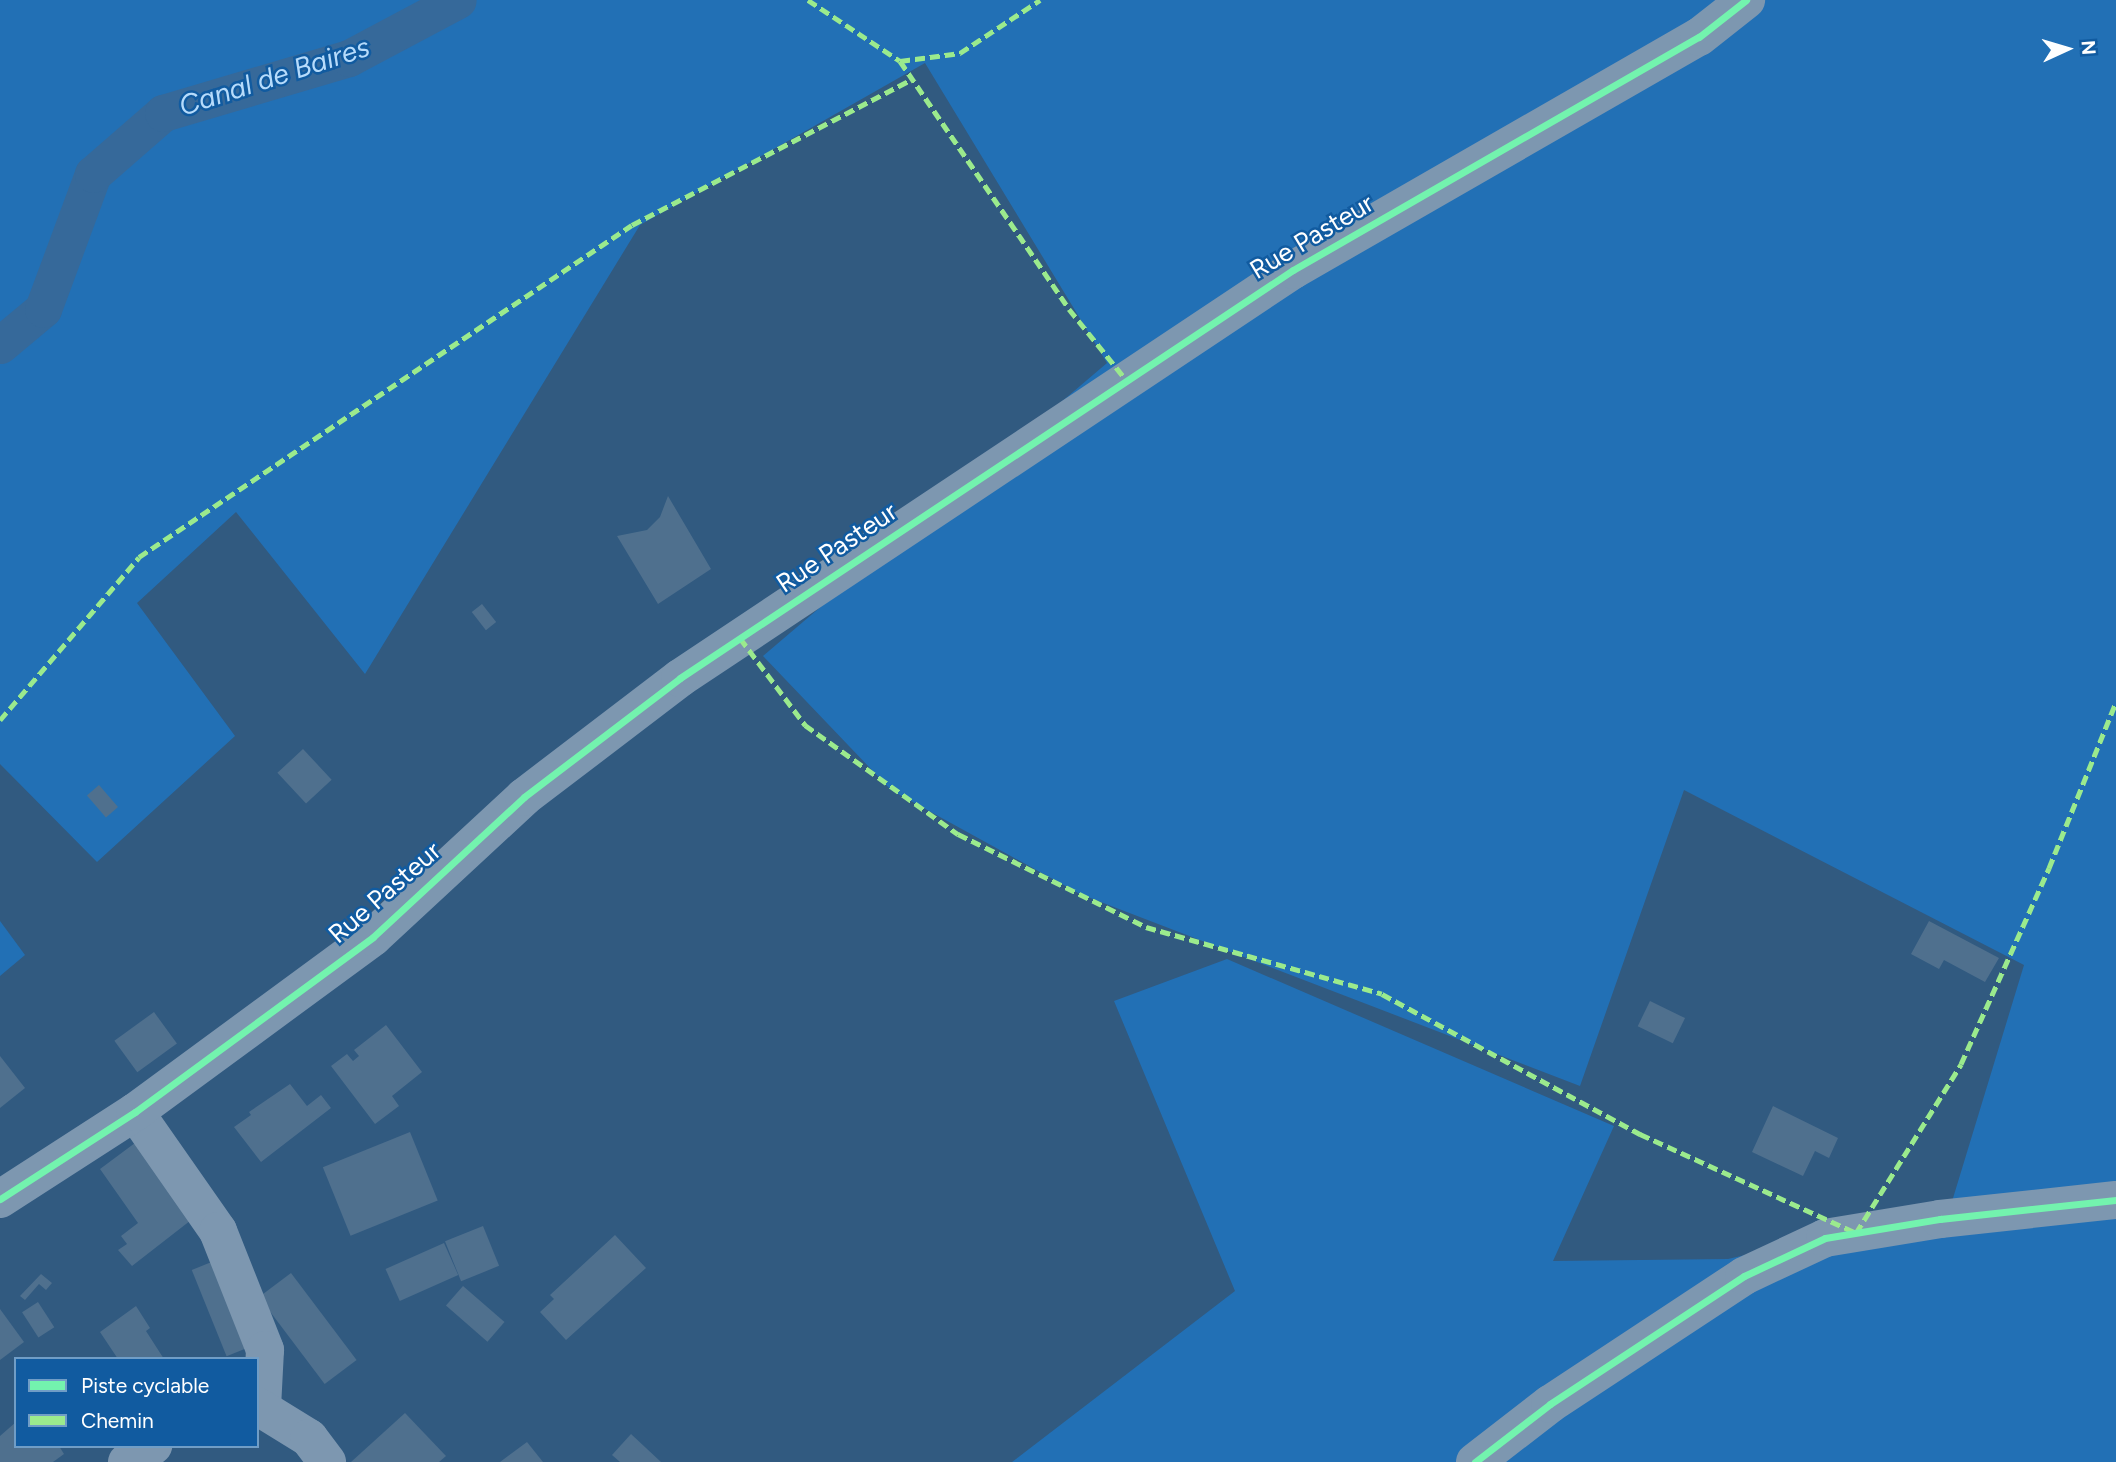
<!DOCTYPE html>
<style>
body{margin:0}
#map{position:relative;width:2116px;height:1462px;overflow:hidden;background:#315a80;font-family:Figtree,sans-serif}
div>[style]{position:absolute}
[style*='--x']{left:calc(var(--x)*1px);top:calc(var(--y)*1px);width:calc(var(--w)*1px);rotate:calc(var(--a)*1deg)}
.green>*{inset:0;background:#2270b5}
.canal>*{height:37px;margin:-18.5px;padding:0 18.5px;transform-origin:18.5px;border-radius:18.5px;background:#36699a}
.building>*{inset:0;background:#4f708e;transform-origin:0 0}
.minor>*{height:38px;margin:-19px;padding:0 19px;transform-origin:19px;border-radius:19px;background:#7d97b0}
.quiet>*{height:5px;margin-top:-2.5px;transform-origin:0;background:repeating-linear-gradient(90deg,#9bea8d 0 10px,transparent 0 15px)}
.cycleway>*{height:7px;margin:-3.5px;padding:0 3.5px;transform-origin:3.5px;border-radius:3.5px;background:#73f3ae}
span{translate:-50% -50%;white-space:nowrap;text-align:center;line-height:1.15;-webkit-text-stroke:5px #115ba0;paint-order:stroke}
.street-label{font-size:26px;color:#fff}
.water-label{font-size:28px;color:#b6dbfb;font-style:italic}
.legend{position:absolute;left:14px;top:1357px;width:245px;height:91px;box-sizing:border-box;background:#115ba0;border:2px solid #709dc6;margin:0;padding:9px 12px;list-style:none;font-size:21px;color:#fff}
.legend li{display:flex;align-items:center;gap:14px;height:35px}
.legend b{width:35px;border:2px solid #709dc6}
.north{position:absolute;left:2032px;top:14px;width:70px;height:70px;-webkit-text-stroke:5px #115ba0;paint-order:stroke;rotate:86deg;font-size:19px;font-weight:700;line-height:28px;text-align:center;color:#fff}
.north::after{content:'';display:block;margin:auto;width:24px;height:32px;background:#fff;clip-path:polygon(50% 0,100% 100%,50% 72%,0 100%)}
</style>
<div id="map">
<div class="green">
<i style="clip-path:polygon(0 0,2116px 0,2116px 1462px,1012px 1462px,1235px 1291px,1114px 1001px,1227px 959px,1614px 1126px,1553px 1261px,1728px 1259px,1950px 1208px,2024px 965px,1684px 790px,1580px 1086px,1080px 894px,891px 790px,763px 656px,1107px 363px,925px 63px,640px 225px,365px 674px,236px 512px,137px 603px,235px 736px,97px 862px,0 764px)"></i>
<i style="clip-path:polygon(0 921px,25px 955px,0 976px)"></i>
</div>
<div class="canal">
<i style="--x:0;--y:345;--w:56;--a:-39.9"></i>
<i style="--x:43;--y:309;--w:144;--a:-69.7"></i>
<i style="--x:93;--y:174;--w:93;--a:-41.1"></i>
<i style="--x:163;--y:113;--w:194;--a:-16.5"></i>
<i style="--x:349;--y:58;--w:123;--a:-28"></i>
</div>
<div class="building">
<i style="clip-path:polygon(668px 496px,711px 569px,658px 604px,617px 536px,647px 530px,660px 517px)"></i>
<i style="left:482px;top:604px;width:23px;height:13px;rotate:52deg"></i>
<i style="left:303px;top:749px;width:42px;height:35px;rotate:47deg"></i>
<i style="left:99px;top:785px;width:29px;height:16px;rotate:49deg"></i>
<i style="clip-path:polygon(1929px 921px,1999px 958px,1985px 982px,1944px 960px,1939px 969px,1911px 954px)"></i>
<i style="left:1650px;top:1001px;width:39px;height:28px;rotate:26deg"></i>
<i style="left:154px;top:1012px;width:39px;height:49px;rotate:54deg"></i>
<i style="clip-path:polygon(386px 1025px,422px 1072px,392px 1096px,399px 1106px,375px 1124px,331px 1066px,347px 1054px,353px 1061px,359px 1056px,354px 1050px)"></i>
<i style="clip-path:polygon(0 1056px,25px 1088px,0 1108px)"></i>
<i style="clip-path:polygon(290px 1084px,307px 1106px,321px 1095px,331px 1108px,261px 1162px,234px 1127px,251px 1115px,249px 1112px)"></i>
<i style="clip-path:polygon(1773px 1106px,1838px 1138px,1829px 1158px,1815px 1151px,1803px 1176px,1752px 1152px)"></i>
<i style="left:410px;top:1132px;width:74px;height:94px;rotate:68deg"></i>
<i style="clip-path:polygon(139px 1140px,195px 1217px,132px 1266px,118px 1250px,127px 1244px,121px 1236px,138px 1223px,100px 1169px)"></i>
<i style="left:483px;top:1226px;width:43px;height:41px;rotate:68deg"></i>
<i style="clip-path:polygon(615px 1235px,646px 1268px,566px 1340px,540px 1312px,554px 1299px,550px 1295px)"></i>
<i style="left:444px;top:1243px;width:35px;height:64px;rotate:66deg"></i>
<i style="left:214px;top:1261px;width:93px;height:24px;rotate:68deg"></i>
<i style="left:291px;top:1273px;width:109px;height:40px;rotate:53deg"></i>
<i style="clip-path:polygon(41px 1274px,52px 1283px,46px 1290px,39px 1284px,25px 1300px,20px 1296px)"></i>
<i style="left:463px;top:1286px;width:55px;height:26px;rotate:41deg"></i>
<i style="left:38px;top:1302px;width:30px;height:19px;rotate:57deg"></i>
<i style="clip-path:polygon(136px 1306px,150px 1328px,146px 1331px,164px 1359px,118px 1359px,100px 1332px)"></i>
<i style="clip-path:polygon(0 1309px,24px 1342px,0 1360px)"></i>
<i style="clip-path:polygon(405px 1413px,446px 1456px,439px 1462px,351px 1462px)"></i>
<i style="clip-path:polygon(16px 1422px,16px 1446px,59px 1446px,64px 1454px,53px 1462px,0 1462px,0 1436px)"></i>
<i style="clip-path:polygon(631px 1434px,661px 1462px,620px 1462px,612px 1455px)"></i>
<i style="clip-path:polygon(527px 1442px,543px 1462px,500px 1462px)"></i>
</div>
<div class="minor">
<i style="--x:135;--y:1112;--w:145;--a:55.1"></i>
<i style="--x:218;--y:1231;--w:128;--a:68.4"></i>
<i style="--x:265;--y:1350;--w:57;--a:93"></i>
<i style="--x:0;--y:1199;--w:161;--a:-32.8"></i>
<i style="--x:135;--y:1112;--w:295;--a:-36.3"></i>
<i style="--x:373;--y:937;--w:206;--a:-42.8"></i>
<i style="--x:524;--y:797;--w:196;--a:-37.3"></i>
<i style="--x:680;--y:678;--w:736;--a:-33.65"></i>
<i style="--x:1293;--y:270;--w:468;--a:-29.9"></i>
<i style="--x:1699;--y:37;--w:60;--a:-38.2"></i>
<i style="--x:257;--y:1406;--w:61;--a:31.6"></i>
<i style="--x:309;--y:1438;--w:30;--a:53"></i>
<i style="--x:127;--y:1462;--w:31;--a:-32"></i>
<i style="--x:1475;--y:1462;--w:95;--a:-37.7"></i>
<i style="--x:1550;--y:1404;--w:232;--a:-33.4"></i>
<i style="--x:1744;--y:1276;--w:89;--a:-25.1"></i>
<i style="--x:1825;--y:1238;--w:117;--a:-9.4"></i>
<i style="--x:1940;--y:1219;--w:177;--a:-6.2"></i>
</div>
<div class="quiet">
<i style="--x:808;--y:0;--w:110;--a:33.5"></i>
<i style="--x:900;--y:61;--w:300;--a:55.7"></i>
<i style="--x:1069;--y:309;--w:92;--a:51.1"></i>
<i style="--x:900;--y:61;--w:61;--a:-7.6"></i>
<i style="--x:960;--y:53;--w:96;--a:-33.5"></i>
<i style="--x:740;--y:638;--w:109;--a:53.2"></i>
<i style="--x:805;--y:725;--w:188;--a:35.5"></i>
<i style="--x:958;--y:834;--w:210;--a:26.3"></i>
<i style="--x:1146;--y:927;--w:245;--a:15.8"></i>
<i style="--x:1382;--y:994;--w:294;--a:28.5"></i>
<i style="--x:1640;--y:1134;--w:238;--a:24.6"></i>
<i style="--x:1856;--y:1233;--w:199;--a:-58.1"></i>
<i style="--x:1961;--y:1064;--w:215;--a:-65.8"></i>
<i style="--x:2049;--y:868;--w:179;--a:-68"></i>
<i style="--x:0;--y:720;--w:214;--a:-49.5"></i>
<i style="--x:139;--y:557;--w:594;--a:-33.96"></i>
<i style="--x:632;--y:225;--w:316;--a:-27.5"></i>
</div>
<div class="cycleway">
<i style="--x:0;--y:1199;--w:161;--a:-32.8"></i>
<i style="--x:135;--y:1112;--w:295;--a:-36.3"></i>
<i style="--x:373;--y:937;--w:206;--a:-42.8"></i>
<i style="--x:524;--y:797;--w:196;--a:-37.3"></i>
<i style="--x:680;--y:678;--w:736;--a:-33.65"></i>
<i style="--x:1293;--y:270;--w:468;--a:-29.9"></i>
<i style="--x:1699;--y:37;--w:60;--a:-38.2"></i>
<i style="--x:1475;--y:1462;--w:95;--a:-37.7"></i>
<i style="--x:1550;--y:1404;--w:232;--a:-33.4"></i>
<i style="--x:1744;--y:1276;--w:89;--a:-25.1"></i>
<i style="--x:1825;--y:1238;--w:117;--a:-9.4"></i>
<i style="--x:1940;--y:1219;--w:177;--a:-6.2"></i>
</div>
<div class="street-label">
<span style="left:1312px;top:237px;rotate:-31deg">Rue Pasteur</span>
<span style="left:837px;top:548px;rotate:-34deg">Rue Pasteur</span>
<span style="left:385px;top:893px;rotate:-41deg">Rue Pasteur</span>
</div>
<div class="water-label">
<span style="left:274px;top:76px;rotate:-18deg">Canal de Baires</span>
</div>
<ul class="legend">
<li><b style="height:9px;background:#73f3ae"></b>Piste cyclable</li>
<li><b style="height:9px;background:#9bea8d"></b>Chemin</li>
</ul>
<div class="north">N</div>
</div>
